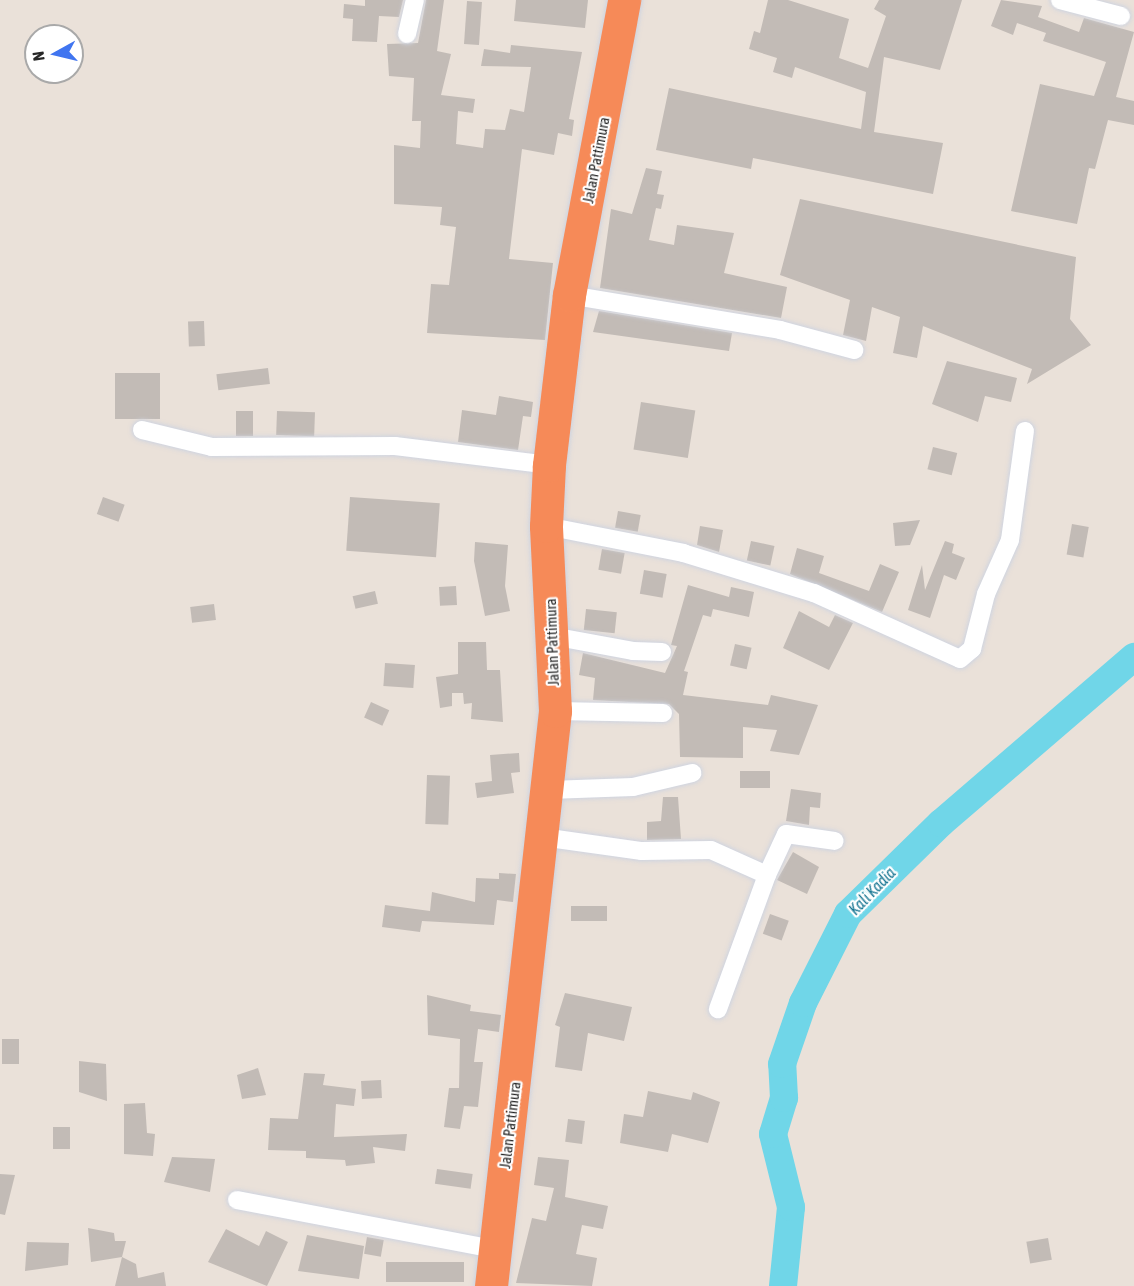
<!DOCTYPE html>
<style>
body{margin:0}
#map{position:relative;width:1134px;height:1286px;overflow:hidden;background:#eae1d9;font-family:"Asap Condensed",sans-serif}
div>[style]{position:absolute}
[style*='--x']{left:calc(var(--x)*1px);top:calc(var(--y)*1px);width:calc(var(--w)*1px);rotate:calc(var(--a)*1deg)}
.river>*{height:28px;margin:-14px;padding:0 14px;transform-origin:14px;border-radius:14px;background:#70d6e8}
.building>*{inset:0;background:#c2bbb6;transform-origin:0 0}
.roads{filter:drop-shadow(0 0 2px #cfd4e0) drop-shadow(0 0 2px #cfd4e0)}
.street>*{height:18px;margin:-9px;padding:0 9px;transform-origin:9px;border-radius:9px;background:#fff}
.highway>*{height:33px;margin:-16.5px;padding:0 16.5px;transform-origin:16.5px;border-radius:16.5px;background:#f68a58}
span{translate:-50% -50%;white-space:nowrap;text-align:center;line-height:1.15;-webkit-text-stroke:4.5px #fff;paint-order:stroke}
.street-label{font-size:15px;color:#272727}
.water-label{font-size:16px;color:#137390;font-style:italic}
.north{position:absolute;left:24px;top:24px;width:60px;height:60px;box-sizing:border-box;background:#fff;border:2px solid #a9a9a9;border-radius:50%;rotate:262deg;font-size:16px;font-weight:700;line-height:24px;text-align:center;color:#272727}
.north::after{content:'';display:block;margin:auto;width:21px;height:27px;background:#4075f0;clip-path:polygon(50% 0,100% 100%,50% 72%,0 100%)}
</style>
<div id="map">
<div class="river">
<i style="--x:783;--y:1286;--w:79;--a:-84.2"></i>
<i style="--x:791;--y:1207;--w:75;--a:-103.9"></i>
<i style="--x:773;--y:1134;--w:38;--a:-73"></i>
<i style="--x:784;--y:1098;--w:34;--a:-93"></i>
<i style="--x:782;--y:1064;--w:65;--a:-71"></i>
<i style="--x:803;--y:1003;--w:100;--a:-63.2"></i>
<i style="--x:848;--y:914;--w:130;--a:-44.4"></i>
<i style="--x:941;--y:823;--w:255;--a:-40.7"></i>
</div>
<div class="building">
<i style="clip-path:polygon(365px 0,403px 0,399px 17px,379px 16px,377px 42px,352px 41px,353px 19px,343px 18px,344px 4px,365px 6px)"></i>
<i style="clip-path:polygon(426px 0,444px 0,437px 51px,451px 54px,441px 95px,475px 99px,473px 113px,458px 111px,456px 144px,483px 148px,485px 129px,505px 130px,510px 109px,524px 112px,531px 67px,481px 66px,484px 49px,510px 53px,511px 45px,582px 52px,569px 119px,574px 120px,572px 136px,558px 133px,554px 155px,522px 149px,509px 259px,553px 263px,545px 340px,427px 333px,431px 284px,449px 285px,456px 227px,440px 225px,442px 207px,394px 204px,394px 145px,420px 148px,421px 121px,412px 121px,414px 78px,389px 76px,387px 44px,418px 43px)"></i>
<i style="clip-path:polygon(516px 0,588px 0,585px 28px,514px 21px)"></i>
<i style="clip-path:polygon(768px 0,788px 0,849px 19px,839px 58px,868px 68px,886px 16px,874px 9px,879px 0,962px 0,940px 70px,884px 57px,874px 132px,943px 143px,933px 194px,753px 158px,751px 169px,656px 150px,669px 88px,861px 129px,866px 92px,795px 67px,792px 78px,773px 72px,777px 58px,749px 49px,754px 31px,760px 33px)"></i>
<i style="clip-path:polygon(1001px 0,1042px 6px,1038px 17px,1079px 32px,1084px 18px,1134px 32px,1116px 97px,1134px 101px,1134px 125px,1108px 120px,1095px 169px,1089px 168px,1077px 224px,1011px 211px,1040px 84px,1094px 96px,1106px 62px,1043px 41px,1046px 33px,1017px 23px,1013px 35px,991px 26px)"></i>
<i style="left:467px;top:1px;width:15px;height:43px;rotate:4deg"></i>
<i style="clip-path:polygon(646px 168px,662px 171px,657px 194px,664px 195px,661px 209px,656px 208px,649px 240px,674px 245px,677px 225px,734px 233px,724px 273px,787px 287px,781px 318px,600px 288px,611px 209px,632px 214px)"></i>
<i style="clip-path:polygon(800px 199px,1076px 257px,1070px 319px,1091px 345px,1027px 384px,1032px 369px,923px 326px,917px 358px,893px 353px,900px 317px,872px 307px,866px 341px,843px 335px,850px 300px,780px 275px)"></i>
<i style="clip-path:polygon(599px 311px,732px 333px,729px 351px,593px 332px)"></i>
<i style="left:204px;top:321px;width:25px;height:16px;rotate:88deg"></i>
<i style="clip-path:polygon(947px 361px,1017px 378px,1011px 402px,985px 396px,978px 422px,932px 404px)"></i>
<i style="left:268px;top:368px;width:16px;height:52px;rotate:83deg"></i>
<i style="left:115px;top:373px;width:45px;height:46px"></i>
<i style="clip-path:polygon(499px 396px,533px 402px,531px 417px,523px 416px,518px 450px,458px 442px,462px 410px,496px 415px)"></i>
<i style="left:641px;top:402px;width:55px;height:48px;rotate:9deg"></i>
<i style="left:236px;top:411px;width:17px;height:25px"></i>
<i style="left:277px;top:411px;width:38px;height:24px;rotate:2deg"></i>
<i style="left:933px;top:447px;width:25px;height:23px;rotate:14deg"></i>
<i style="left:103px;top:497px;width:23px;height:18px;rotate:20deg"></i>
<i style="left:350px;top:497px;width:90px;height:54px;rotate:4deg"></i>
<i style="left:618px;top:511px;width:23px;height:17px;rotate:10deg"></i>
<i style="clip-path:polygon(920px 520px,910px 545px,895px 546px,893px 523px)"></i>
<i style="left:1072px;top:524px;width:17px;height:31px;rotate:10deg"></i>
<i style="clip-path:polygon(700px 526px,723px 530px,719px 552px,697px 545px)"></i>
<i style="left:751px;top:541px;width:24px;height:20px;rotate:12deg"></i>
<i style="clip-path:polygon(945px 541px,954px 544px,952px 553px,965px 558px,956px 580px,944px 575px,930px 618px,908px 610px,922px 565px,925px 590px)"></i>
<i style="clip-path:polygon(475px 542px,508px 545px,505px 586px,510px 611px,485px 616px,474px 561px)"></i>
<i style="clip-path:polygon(797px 548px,824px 556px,819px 573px,869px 591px,880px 564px,899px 572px,882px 612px,790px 574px)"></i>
<i style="left:602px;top:549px;width:23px;height:21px;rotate:10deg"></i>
<i style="left:644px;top:570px;width:23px;height:24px;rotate:10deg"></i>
<i style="clip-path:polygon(688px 585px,729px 597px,731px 587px,754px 592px,749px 617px,713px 609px,711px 617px,703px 615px,684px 671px,688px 672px,683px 695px,768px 705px,771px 695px,818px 705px,799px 755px,770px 751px,777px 730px,743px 727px,743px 758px,680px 757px,679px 714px,669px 704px,593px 700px,595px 678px,579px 675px,583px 653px,665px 673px,677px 646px,671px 645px)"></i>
<i style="left:456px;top:586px;width:19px;height:17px;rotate:87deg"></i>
<i style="left:375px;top:591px;width:13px;height:23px;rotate:77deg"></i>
<i style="left:214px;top:604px;width:16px;height:24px;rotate:83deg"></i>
<i style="left:586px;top:609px;width:31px;height:21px;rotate:6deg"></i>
<i style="clip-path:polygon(799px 611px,829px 627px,835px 615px,853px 623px,829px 670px,783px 648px)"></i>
<i style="clip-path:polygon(458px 642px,486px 642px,487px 670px,500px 670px,503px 722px,471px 719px,472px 703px,464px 704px,463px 693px,452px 693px,452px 706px,440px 708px,436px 677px,458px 674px)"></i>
<i style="left:735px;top:644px;width:17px;height:22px;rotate:13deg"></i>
<i style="left:385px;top:663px;width:30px;height:23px;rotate:4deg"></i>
<i style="left:371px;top:702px;width:20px;height:17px;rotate:24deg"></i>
<i style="clip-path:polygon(519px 753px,520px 772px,511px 773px,514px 793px,477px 798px,475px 783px,492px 781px,490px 755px)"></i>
<i style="left:740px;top:771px;width:30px;height:17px"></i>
<i style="left:427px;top:775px;width:23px;height:49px;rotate:2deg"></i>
<i style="clip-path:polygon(791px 789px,821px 793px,820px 808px,810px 807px,809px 825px,786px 821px)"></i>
<i style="clip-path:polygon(663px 797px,678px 797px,681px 839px,647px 840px,647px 822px,661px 821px)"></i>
<i style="clip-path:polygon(793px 852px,819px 867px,807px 894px,777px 880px)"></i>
<i style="clip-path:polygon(499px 873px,516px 874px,513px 902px,497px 900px,494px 925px,422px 921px,420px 932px,382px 927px,385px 905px,430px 911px,432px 892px,475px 902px,476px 878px,499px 879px)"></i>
<i style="left:571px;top:906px;width:36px;height:15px"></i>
<i style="left:770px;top:914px;width:20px;height:21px;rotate:20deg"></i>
<i style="clip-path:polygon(565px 993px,632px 1007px,624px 1041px,588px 1033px,582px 1071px,555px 1067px,560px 1027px,555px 1025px)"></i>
<i style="clip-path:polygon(427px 995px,471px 1005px,470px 1011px,501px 1015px,499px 1032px,478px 1029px,474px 1062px,483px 1062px,478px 1107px,464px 1106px,460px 1129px,444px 1127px,449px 1088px,459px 1088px,460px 1039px,428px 1035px)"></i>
<i style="left:2px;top:1039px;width:17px;height:25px"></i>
<i style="clip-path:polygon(79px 1061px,106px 1064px,107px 1101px,79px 1092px)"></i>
<i style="clip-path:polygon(258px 1068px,266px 1095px,242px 1099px,237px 1075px)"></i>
<i style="clip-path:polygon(304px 1073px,325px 1074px,323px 1085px,356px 1089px,354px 1106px,336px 1104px,334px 1137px,407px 1134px,405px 1151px,373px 1147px,375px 1163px,346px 1166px,345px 1160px,306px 1158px,306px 1151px,268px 1150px,270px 1118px,298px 1119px)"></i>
<i style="left:381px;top:1080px;width:18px;height:20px;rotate:87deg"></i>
<i style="clip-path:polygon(648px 1091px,691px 1100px,693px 1092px,720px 1102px,708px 1143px,672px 1134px,668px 1152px,620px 1143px,624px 1114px,643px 1117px)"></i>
<i style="clip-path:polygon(145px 1103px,147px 1133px,155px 1134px,153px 1156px,124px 1154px,124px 1104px)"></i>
<i style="left:568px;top:1119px;width:17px;height:23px;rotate:7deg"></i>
<i style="left:53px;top:1127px;width:17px;height:22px"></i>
<i style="clip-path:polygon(172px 1157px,215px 1159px,210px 1192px,164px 1182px)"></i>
<i style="clip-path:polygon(538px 1157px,569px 1160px,565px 1197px,608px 1206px,603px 1229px,582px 1225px,576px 1254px,597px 1258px,592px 1286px,516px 1283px,532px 1218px,546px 1221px,554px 1188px,534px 1185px)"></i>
<i style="left:437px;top:1169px;width:36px;height:15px;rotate:8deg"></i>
<i style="clip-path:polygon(0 1174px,15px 1175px,5px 1215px,0 1214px)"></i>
<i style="clip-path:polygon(88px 1228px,114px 1233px,115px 1241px,126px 1241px,122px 1257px,91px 1262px)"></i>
<i style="clip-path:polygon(226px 1229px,259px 1246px,266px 1231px,288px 1242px,267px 1286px,208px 1262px)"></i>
<i style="clip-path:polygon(307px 1235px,364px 1246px,359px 1279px,298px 1271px)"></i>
<i style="left:367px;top:1237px;width:17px;height:17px;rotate:10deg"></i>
<i style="left:1048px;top:1238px;width:22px;height:22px;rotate:80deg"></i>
<i style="clip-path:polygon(27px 1242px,69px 1243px,68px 1265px,25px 1271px)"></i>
<i style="clip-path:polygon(122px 1257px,136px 1264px,138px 1278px,164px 1272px,166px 1286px,115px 1286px)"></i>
<i style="left:464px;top:1262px;width:20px;height:78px;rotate:90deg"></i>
</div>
<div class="roads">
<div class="street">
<i style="--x:1060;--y:0;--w:63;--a:14.7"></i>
<i style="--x:407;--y:34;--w:35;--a:-77"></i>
<i style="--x:569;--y:295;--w:214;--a:9.4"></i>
<i style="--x:780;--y:330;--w:77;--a:15.1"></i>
<i style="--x:142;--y:430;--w:72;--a:13.7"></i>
<i style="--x:212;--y:447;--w:183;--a:-0.3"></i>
<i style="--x:395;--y:446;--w:155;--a:7"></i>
<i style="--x:546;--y:526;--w:140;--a:11.1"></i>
<i style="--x:683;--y:553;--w:137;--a:17"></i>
<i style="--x:814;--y:593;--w:160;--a:24.3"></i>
<i style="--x:960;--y:659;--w:16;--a:-40"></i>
<i style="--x:972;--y:649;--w:57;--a:-75.7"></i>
<i style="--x:986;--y:594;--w:59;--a:-66"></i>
<i style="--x:1010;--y:540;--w:110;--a:-82.2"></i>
<i style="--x:552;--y:636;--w:82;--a:10.5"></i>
<i style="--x:633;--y:651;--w:29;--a:2"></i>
<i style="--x:555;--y:711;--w:108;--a:1.1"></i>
<i style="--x:549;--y:790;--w:84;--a:-2"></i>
<i style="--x:633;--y:787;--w:61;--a:-13.3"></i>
<i style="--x:542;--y:837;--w:101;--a:8"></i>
<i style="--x:642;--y:851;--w:69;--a:-0.8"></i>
<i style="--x:711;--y:850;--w:61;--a:24.1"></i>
<i style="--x:767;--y:875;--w:143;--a:110.1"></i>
<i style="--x:767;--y:875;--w:45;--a:-65.1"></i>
<i style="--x:786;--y:834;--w:49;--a:8.1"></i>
<i style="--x:237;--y:1200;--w:263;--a:10.8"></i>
</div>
<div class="highway">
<i style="--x:491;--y:1286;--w:579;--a:-83.65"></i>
<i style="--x:555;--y:711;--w:185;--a:-92.8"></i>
<i style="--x:546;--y:526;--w:61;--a:-87.2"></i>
<i style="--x:549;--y:465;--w:171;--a:-83.3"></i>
<i style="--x:569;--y:295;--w:300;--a:-79.4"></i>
</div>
</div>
<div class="street-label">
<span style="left:596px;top:160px;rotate:-79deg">Jalan Pattimura</span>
<span style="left:552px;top:642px;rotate:-92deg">Jalan Pattimura</span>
<span style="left:510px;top:1125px;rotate:-83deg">Jalan Pattimura</span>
</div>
<div class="water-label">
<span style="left:872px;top:891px;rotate:-46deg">Kali Kadia</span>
</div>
<div class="north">N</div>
</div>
